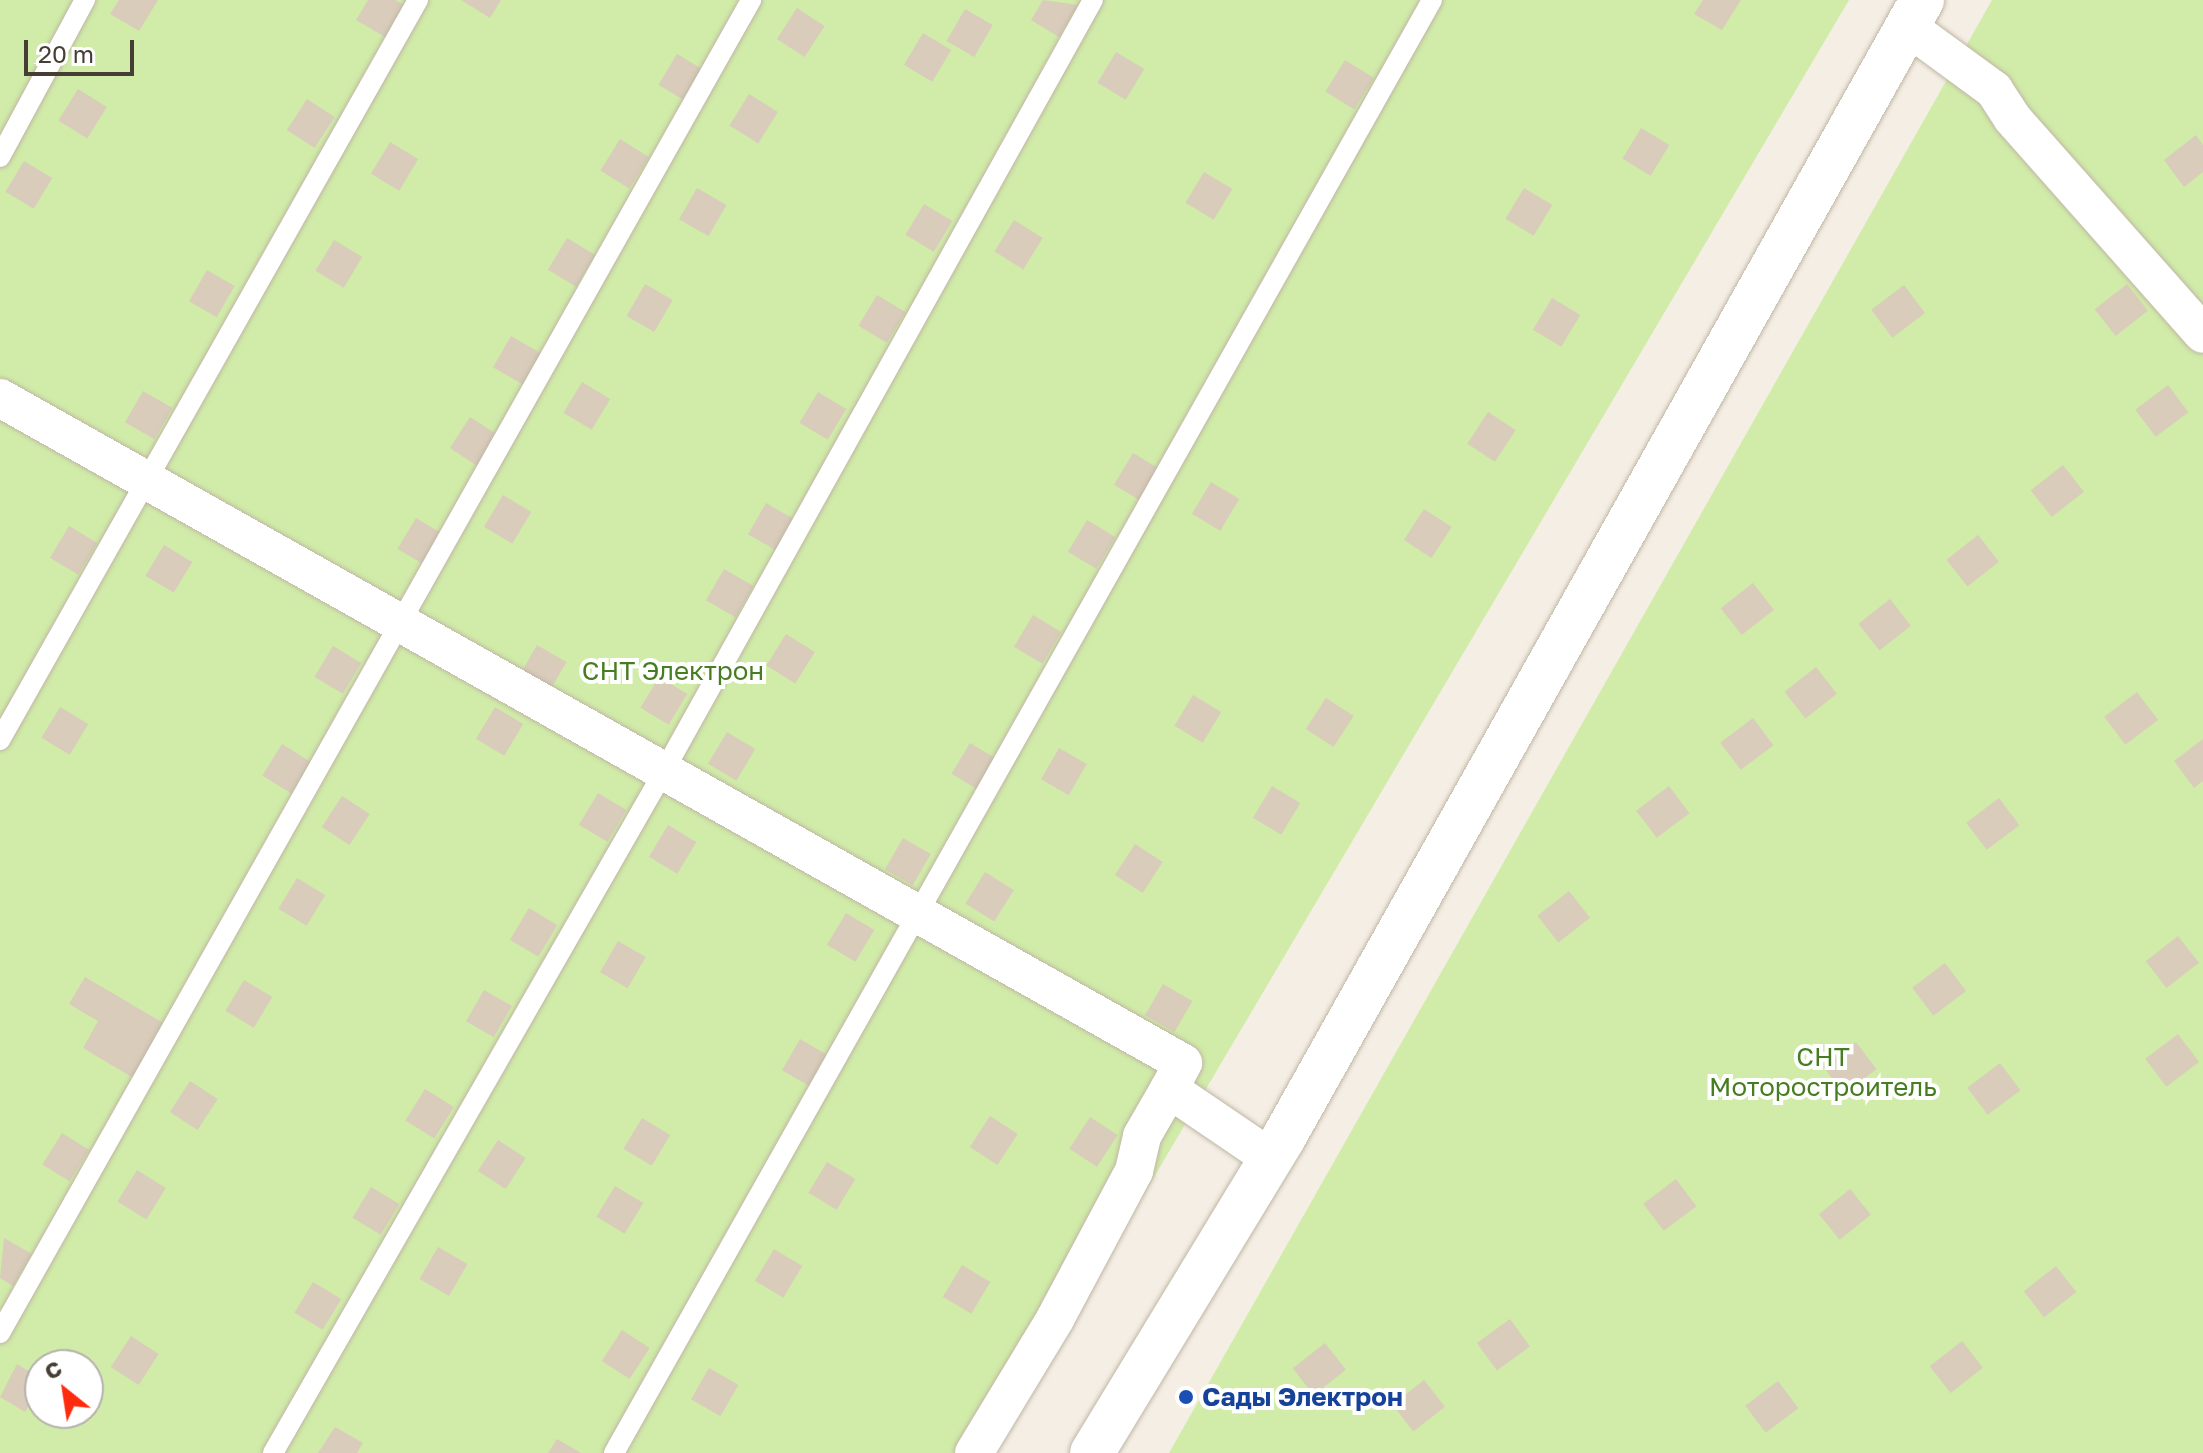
<!DOCTYPE html>
<meta charset="utf-8">
<style>
body{margin:0}
#map{position:relative;width:2203px;height:1453px;overflow:hidden;background:#f4eee4;font-family:"Golos Text",sans-serif}
div>[style]{position:absolute}
[style*='--x']{left:calc(var(--x)*1px);top:calc(var(--y)*1px);width:calc(var(--w)*1px);rotate:calc(var(--a)*1deg)}
.green>*{inset:0;background:#d0eca8}
.building>*{inset:0;background:#d9ccbb;transform-origin:0 0}
.roads{filter:drop-shadow(0 0 2px #c0b6a5) drop-shadow(0 0 2px #c0b6a5)}
.service>*{height:20px;margin:-10px;padding:0 10px;transform-origin:10px;border-radius:10px;background:#fff}
.minor>*{height:38px;margin:-19px;padding:0 19px;transform-origin:19px;border-radius:19px;background:#fff}
.tertiary>*{height:44px;margin:-22px;padding:0 22px;transform-origin:22px;border-radius:22px;background:#fff}
.dots>*{width:22px;height:22px;translate:-50% -50%;box-sizing:border-box;border:4px solid #fff;border-radius:50%}
span{translate:-50% -50%;white-space:nowrap;text-align:center;line-height:1.15;-webkit-text-stroke:8px #fff;paint-order:stroke}
.park-label{font-size:26px;color:#477d21}
.transit-label{font-size:26px;color:#164399;font-weight:700}
.left{translate:0 -50%;text-align:left}
.north{position:absolute;left:24px;top:1349px;width:80px;height:80px;box-sizing:border-box;background:#fff;border:2px solid #b5b2ad;border-radius:50%;rotate:330deg;font-size:22px;font-weight:700;line-height:32px;text-align:center;color:#463e33}
.north::after{content:'';display:block;margin:auto;width:28px;height:36px;background:#ff2b0f;clip-path:polygon(50% 0,100% 100%,50% 72%,0 100%)}
.scale{position:absolute;left:24px;top:40px;width:110px;height:36px;box-sizing:border-box;border:4px solid #463e33;border-top:0;padding-left:10px;font-size:24px;line-height:28px;white-space:nowrap;color:#463e33;-webkit-text-stroke:6px #fff;paint-order:stroke}
</style>
<div id="map">
<div class="green">
<i style="clip-path:polygon(evenodd,0 0,1849px 0,991px 1453px,0 1453px,0 0,40px 1365px,88px 1365px,88px 1413px,40px 1413px,40px 1365px)"></i>
<i style="clip-path:polygon(1992px 0,2203px 0,2203px 1453px,1169px 1453px)"></i>
</div>
<div class="building">
<i style="clip-path:polygon(119px 0,158px 0,139px 31px,110px 14px)"></i>
<i style="clip-path:polygon(368px 0,395px 0,404px 5px,385px 37px,356px 20px)"></i>
<i style="clip-path:polygon(461px 0,501px 0,490px 18px)"></i>
<i style="clip-path:polygon(1043px 0,1078px 5px,1059px 37px,1031px 20px)"></i>
<i style="clip-path:polygon(1703px 0,1741px 0,1722px 30px,1694px 14px)"></i>
<i style="left:797px;top:8px;width:33px;height:37px;rotate:33deg"></i>
<i style="left:965px;top:9px;width:32px;height:37px;rotate:30deg"></i>
<i style="left:923px;top:33px;width:33px;height:37px;rotate:31deg"></i>
<i style="left:1116px;top:52px;width:33px;height:36px;rotate:31deg"></i>
<i style="left:677px;top:54px;width:33px;height:36px;rotate:31deg"></i>
<i style="left:1345px;top:60px;width:34px;height:37px;rotate:32deg"></i>
<i style="left:78px;top:89px;width:34px;height:37px;rotate:32deg"></i>
<i style="left:749px;top:94px;width:34px;height:37px;rotate:32deg"></i>
<i style="left:307px;top:99px;width:33px;height:37px;rotate:33deg"></i>
<i style="left:1641px;top:128px;width:33px;height:36px;rotate:31deg"></i>
<i style="clip-path:polygon(2196px 135px,2203px 145px,2203px 172px,2184px 187px,2164px 160px)"></i>
<i style="left:620px;top:139px;width:34px;height:37px;rotate:32deg"></i>
<i style="left:390px;top:142px;width:33px;height:37px;rotate:31deg"></i>
<i style="left:24px;top:161px;width:33px;height:36px;rotate:31deg"></i>
<i style="left:1204px;top:172px;width:33px;height:36px;rotate:31deg"></i>
<i style="left:697px;top:188px;width:34px;height:36px;rotate:30deg"></i>
<i style="left:1524px;top:188px;width:33px;height:36px;rotate:31deg"></i>
<i style="left:924px;top:204px;width:33px;height:36px;rotate:31deg"></i>
<i style="left:1014px;top:220px;width:34px;height:37px;rotate:32deg"></i>
<i style="left:567px;top:238px;width:33px;height:37px;rotate:31deg"></i>
<i style="left:334px;top:240px;width:33px;height:36px;rotate:31deg"></i>
<i style="left:207px;top:270px;width:32px;height:36px;rotate:30deg"></i>
<i style="left:645px;top:284px;width:32px;height:37px;rotate:30deg"></i>
<i style="left:2127px;top:284px;width:34px;height:41px;rotate:52deg"></i>
<i style="left:1904px;top:285px;width:35px;height:41px;rotate:53deg"></i>
<i style="left:877px;top:295px;width:33px;height:36px;rotate:31deg"></i>
<i style="left:1552px;top:298px;width:33px;height:37px;rotate:31deg"></i>
<i style="left:511px;top:336px;width:34px;height:36px;rotate:30deg"></i>
<i style="left:582px;top:382px;width:33px;height:36px;rotate:31deg"></i>
<i style="left:2168px;top:385px;width:34px;height:41px;rotate:53deg"></i>
<i style="left:143px;top:391px;width:34px;height:36px;rotate:30deg"></i>
<i style="left:818px;top:392px;width:33px;height:36px;rotate:31deg"></i>
<i style="left:1488px;top:412px;width:33px;height:38px;rotate:33deg"></i>
<i style="left:470px;top:417px;width:33px;height:37px;rotate:33deg"></i>
<i style="left:1133px;top:453px;width:33px;height:37px;rotate:31deg"></i>
<i style="left:2063px;top:465px;width:34px;height:41px;rotate:52deg"></i>
<i style="left:1211px;top:482px;width:33px;height:37px;rotate:31deg"></i>
<i style="left:503px;top:495px;width:33px;height:37px;rotate:31deg"></i>
<i style="left:766px;top:503px;width:32px;height:36px;rotate:30deg"></i>
<i style="left:1424px;top:509px;width:33px;height:37px;rotate:33deg"></i>
<i style="left:416px;top:518px;width:33px;height:36px;rotate:31deg"></i>
<i style="left:1087px;top:520px;width:33px;height:37px;rotate:31deg"></i>
<i style="left:69px;top:526px;width:33px;height:37px;rotate:31deg"></i>
<i style="left:1978px;top:535px;width:34px;height:40px;rotate:52deg"></i>
<i style="left:164px;top:545px;width:33px;height:36px;rotate:31deg"></i>
<i style="left:724px;top:569px;width:34px;height:36px;rotate:30deg"></i>
<i style="left:1753px;top:583px;width:34px;height:41px;rotate:52deg"></i>
<i style="left:1890px;top:599px;width:34px;height:40px;rotate:52deg"></i>
<i style="left:1033px;top:615px;width:33px;height:37px;rotate:31deg"></i>
<i style="left:786px;top:634px;width:34px;height:37px;rotate:32deg"></i>
<i style="left:537px;top:645px;width:34px;height:36px;rotate:30deg"></i>
<i style="left:333px;top:646px;width:33px;height:36px;rotate:31deg"></i>
<i style="left:1816px;top:667px;width:34px;height:40px;rotate:52deg"></i>
<i style="left:659px;top:677px;width:33px;height:36px;rotate:31deg"></i>
<i style="left:2137px;top:692px;width:35px;height:41px;rotate:53deg"></i>
<i style="left:1193px;top:695px;width:33px;height:36px;rotate:31deg"></i>
<i style="left:1326px;top:698px;width:33px;height:37px;rotate:33deg"></i>
<i style="left:60px;top:707px;width:33px;height:36px;rotate:31deg"></i>
<i style="left:495px;top:707px;width:33px;height:37px;rotate:31deg"></i>
<i style="left:1753px;top:718px;width:34px;height:41px;rotate:53deg"></i>
<i style="left:727px;top:732px;width:33px;height:37px;rotate:31deg"></i>
<i style="clip-path:polygon(2203px 739px,2203px 781px,2194px 788px,2174px 761px)"></i>
<i style="left:970px;top:743px;width:33px;height:36px;rotate:31deg"></i>
<i style="left:282px;top:744px;width:34px;height:37px;rotate:32deg"></i>
<i style="left:1059px;top:748px;width:32px;height:36px;rotate:30deg"></i>
<i style="left:1272px;top:786px;width:33px;height:37px;rotate:31deg"></i>
<i style="left:1669px;top:786px;width:34px;height:41px;rotate:53deg"></i>
<i style="left:598px;top:793px;width:33px;height:37px;rotate:31deg"></i>
<i style="left:342px;top:796px;width:33px;height:37px;rotate:33deg"></i>
<i style="left:1999px;top:798px;width:34px;height:41px;rotate:53deg"></i>
<i style="left:668px;top:825px;width:33px;height:37px;rotate:31deg"></i>
<i style="left:903px;top:838px;width:32px;height:36px;rotate:30deg"></i>
<i style="left:1135px;top:844px;width:33px;height:37px;rotate:33deg"></i>
<i style="left:985px;top:872px;width:34px;height:37px;rotate:32deg"></i>
<i style="left:297px;top:878px;width:33px;height:36px;rotate:31deg"></i>
<i style="left:1569px;top:891px;width:34px;height:40px;rotate:52deg"></i>
<i style="left:529px;top:908px;width:33px;height:37px;rotate:31deg"></i>
<i style="left:846px;top:913px;width:33px;height:37px;rotate:31deg"></i>
<i style="left:2178px;top:936px;width:34px;height:41px;rotate:52deg"></i>
<i style="left:618px;top:941px;width:32px;height:36px;rotate:30deg"></i>
<i style="left:1945px;top:963px;width:35px;height:41px;rotate:53deg"></i>
<i style="clip-path:polygon(85px 977px,172px 1028px,140px 1082px,83px 1048px,98px 1021px,69px 1004px)"></i>
<i style="left:244px;top:980px;width:33px;height:36px;rotate:31deg"></i>
<i style="left:1163px;top:984px;width:34px;height:36px;rotate:30deg"></i>
<i style="left:484px;top:990px;width:32px;height:36px;rotate:30deg"></i>
<i style="left:2178px;top:1034px;width:35px;height:41px;rotate:53deg"></i>
<i style="left:800px;top:1039px;width:34px;height:36px;rotate:30deg"></i>
<i style="left:1856px;top:1042px;width:34px;height:41px;rotate:53deg"></i>
<i style="left:2000px;top:1063px;width:34px;height:41px;rotate:53deg"></i>
<i style="left:190px;top:1081px;width:33px;height:37px;rotate:33deg"></i>
<i style="left:425px;top:1089px;width:34px;height:37px;rotate:32deg"></i>
<i style="left:990px;top:1116px;width:33px;height:37px;rotate:33deg"></i>
<i style="left:1090px;top:1117px;width:33px;height:38px;rotate:33deg"></i>
<i style="left:642px;top:1118px;width:33px;height:36px;rotate:31deg"></i>
<i style="left:62px;top:1133px;width:32px;height:37px;rotate:32deg"></i>
<i style="left:498px;top:1140px;width:33px;height:37px;rotate:33deg"></i>
<i style="left:827px;top:1162px;width:33px;height:36px;rotate:31deg"></i>
<i style="left:137px;top:1170px;width:34px;height:37px;rotate:32deg"></i>
<i style="left:1676px;top:1179px;width:34px;height:41px;rotate:53deg"></i>
<i style="left:615px;top:1186px;width:33px;height:36px;rotate:31deg"></i>
<i style="left:371px;top:1187px;width:33px;height:36px;rotate:31deg"></i>
<i style="left:1850px;top:1189px;width:33px;height:40px;rotate:51deg"></i>
<i style="clip-path:polygon(4px 1238px,32px 1254px,13px 1286px,0 1278px)"></i>
<i style="left:438px;top:1247px;width:34px;height:37px;rotate:30deg"></i>
<i style="left:774px;top:1249px;width:33px;height:37px;rotate:31deg"></i>
<i style="left:962px;top:1265px;width:33px;height:37px;rotate:31deg"></i>
<i style="left:2056px;top:1266px;width:33px;height:41px;rotate:52deg"></i>
<i style="left:313px;top:1282px;width:33px;height:36px;rotate:31deg"></i>
<i style="left:1510px;top:1319px;width:34px;height:41px;rotate:54deg"></i>
<i style="left:622px;top:1330px;width:33px;height:37px;rotate:33deg"></i>
<i style="left:131px;top:1336px;width:33px;height:37px;rotate:33deg"></i>
<i style="left:1962px;top:1341px;width:34px;height:41px;rotate:52deg"></i>
<i style="left:1325px;top:1343px;width:34px;height:41px;rotate:52deg"></i>
<i style="clip-path:polygon(17px 1364px,40px 1378px,40px 1388px,25px 1412px,0 1397px)"></i>
<i style="left:709px;top:1368px;width:34px;height:36px;rotate:30deg"></i>
<i style="left:1424px;top:1380px;width:34px;height:40px;rotate:52deg"></i>
<i style="left:1778px;top:1381px;width:34px;height:41px;rotate:53deg"></i>
<i style="clip-path:polygon(335px 1427px,363px 1443px,357px 1453px,318px 1453px)"></i>
<i style="clip-path:polygon(557px 1439px,581px 1453px,548px 1453px)"></i>
</div>
<div class="roads">
<div class="service">
<i style="--x:0;--y:157;--w:179;--a:-61.6"></i>
<i style="--x:0;--y:740;--w:850;--a:-60.54"></i>
<i style="--x:0;--y:1333;--w:1530;--a:-60.6"></i>
<i style="--x:273;--y:1453;--w:786;--a:-60.17"></i>
<i style="--x:664;--y:771;--w:882;--a:-60.91"></i>
<i style="--x:614;--y:1453;--w:1667;--a:-60.62"></i>
</div>
<div class="minor">
<i style="--x:1908;--y:27;--w:107;--a:36.2"></i>
<i style="--x:1994;--y:90;--w:33;--a:57"></i>
<i style="--x:2012;--y:118;--w:288;--a:48.5"></i>
<i style="--x:0;--y:398;--w:1357;--a:29.34"></i>
<i style="--x:1183;--y:1063;--w:30;--a:118"></i>
<i style="--x:1169;--y:1089;--w:125;--a:34.2"></i>
<i style="--x:974;--y:1453;--w:157;--a:-58.8"></i>
<i style="--x:1055;--y:1319;--w:168;--a:-61.9"></i>
<i style="--x:1134;--y:1171;--w:36;--a:-77"></i>
<i style="--x:1142;--y:1136;--w:54;--a:-60.1"></i>
</div>
<div class="tertiary">
<i style="--x:1092;--y:1453;--w:370;--a:-58.7"></i>
<i style="--x:1284;--y:1137;--w:1304;--a:-60.7"></i>
</div>
</div>
<div class="dots">
<i style="left:1186px;top:1397px;background:#1a4fb4"></i>
</div>
<div class="park-label">
<span style="left:673px;top:671px">СНТ Электрон</span>
<span style="left:1823px;top:1072px">СНТ<br>Моторостроитель</span>
</div>
<div class="transit-label">
<span class="left" style="left:1202px;top:1397px">Сады Электрон</span>
</div>
<div class="north">С</div>
<div class="scale">20 m</div>
</div>
